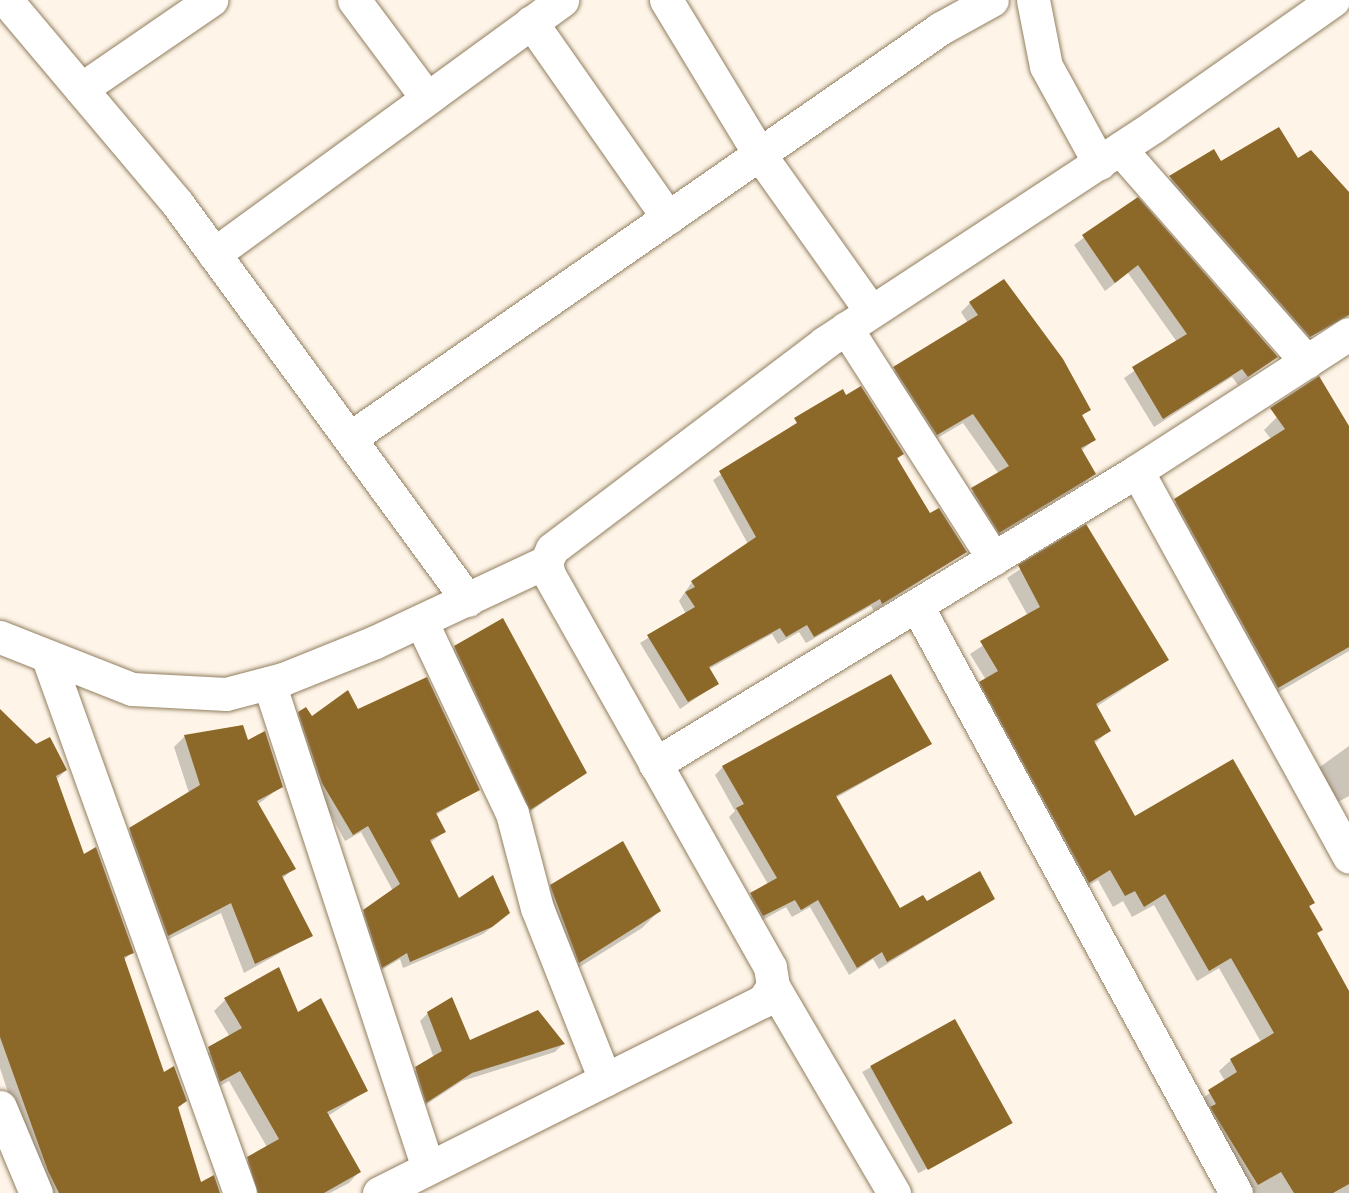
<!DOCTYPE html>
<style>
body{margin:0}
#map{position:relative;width:1349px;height:1193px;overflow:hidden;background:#fef5e8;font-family:"Times New Roman",serif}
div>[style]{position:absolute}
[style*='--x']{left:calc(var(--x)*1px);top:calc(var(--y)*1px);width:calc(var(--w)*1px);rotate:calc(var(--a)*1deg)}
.shadow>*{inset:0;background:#0003;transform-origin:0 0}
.building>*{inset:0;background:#8c6829;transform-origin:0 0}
.roads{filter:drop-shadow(0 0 2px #927f60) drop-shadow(0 0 2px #927f60)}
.minor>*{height:33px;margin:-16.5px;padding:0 16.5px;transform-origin:16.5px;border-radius:16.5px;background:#fff}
span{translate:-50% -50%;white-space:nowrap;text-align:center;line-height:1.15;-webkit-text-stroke:6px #fff;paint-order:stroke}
</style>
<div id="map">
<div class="shadow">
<i style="clip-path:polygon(1213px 151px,1220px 163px,1297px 160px,1349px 193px,1349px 314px,1304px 341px,1165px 183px)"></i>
<i style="clip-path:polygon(1137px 199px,1276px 357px,1238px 385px,1232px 377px,1154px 427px,1124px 378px,1177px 342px,1128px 273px,1105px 291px,1074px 245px)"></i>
<i style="clip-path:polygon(970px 303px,1089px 409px,1081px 417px,1094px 440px,1081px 451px,1094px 474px,1084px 483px,990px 541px,963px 499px,999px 474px,963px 423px,927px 444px,885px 377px,968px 323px,961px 312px)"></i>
<i style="clip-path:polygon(842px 392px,903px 454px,896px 460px,929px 515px,965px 552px,874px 611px,871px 606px,806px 643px,799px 632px,778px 644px,772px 634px,709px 669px,717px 684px,680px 709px,640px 643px,686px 614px,679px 601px,692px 582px,748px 544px,713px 480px)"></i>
<i style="clip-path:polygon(1277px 417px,1349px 428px,1349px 651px,1265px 700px,1162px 512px,1271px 439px,1264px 430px)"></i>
<i style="clip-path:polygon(1086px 526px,1167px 660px,1096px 707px,1109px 731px,1094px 744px,1134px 818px,1313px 903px,1308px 908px,1321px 930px,1316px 934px,1349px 1016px,1349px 1193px,1242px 1193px,1197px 1103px,1225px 1081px,1219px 1071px,1231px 1060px,1261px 1042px,1219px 968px,1197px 981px,1154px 905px,1132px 917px,1123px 901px,1113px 907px,1098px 880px,1077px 893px,969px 694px,986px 680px,970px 654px,1028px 616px,1007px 578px)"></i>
<i style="clip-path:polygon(455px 647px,585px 772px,515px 823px,439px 662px)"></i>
<i style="clip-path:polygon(0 711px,66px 770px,56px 780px,84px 856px,132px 952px,124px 960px,163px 1074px,185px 1101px,177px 1109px,201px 1184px,220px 1193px,41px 1193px,0 1068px)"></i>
<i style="clip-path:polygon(357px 711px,478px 789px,436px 815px,444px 832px,430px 843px,458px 901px,500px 921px,483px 934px,403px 968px,400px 959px,375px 974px,356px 919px,393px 891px,361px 832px,345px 841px,318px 790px,291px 721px,299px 713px,311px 718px)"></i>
<i style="clip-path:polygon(185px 736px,248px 743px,282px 786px,257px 805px,294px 868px,282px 879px,312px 935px,244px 973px,221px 913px,157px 945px,119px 840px,189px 793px,174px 747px)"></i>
<i style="clip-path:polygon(930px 744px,836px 798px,900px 910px,993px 899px,879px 969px,873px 959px,849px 975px,810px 907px,792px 917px,786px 907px,755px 924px,743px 902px,768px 884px,729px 817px,735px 811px,715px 775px,723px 767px)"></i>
<i style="clip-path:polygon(1349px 746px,1349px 796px,1336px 803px,1317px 769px)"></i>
<i style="clip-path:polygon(551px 886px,659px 911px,642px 928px,562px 978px,534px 903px)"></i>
<i style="clip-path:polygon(225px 1000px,297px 1014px,366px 1091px,328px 1116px,359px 1172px,349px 1183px,330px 1193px,245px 1193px,237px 1169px,267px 1147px,229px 1081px,209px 1092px,198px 1060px,230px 1037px,214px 1011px)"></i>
<i style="clip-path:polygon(428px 1013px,469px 1042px,563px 1044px,555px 1052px,462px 1081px,418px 1110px,407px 1076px,434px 1058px,420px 1021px)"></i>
<i style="left:954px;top:1021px;width:116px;height:105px;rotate:61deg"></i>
</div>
<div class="building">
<i style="clip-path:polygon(1279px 127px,1298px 158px,1311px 150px,1349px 192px,1349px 315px,1310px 337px,1169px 176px,1214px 149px,1221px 161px)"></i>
<i style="clip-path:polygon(1138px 197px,1278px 357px,1248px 377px,1242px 369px,1163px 419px,1132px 367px,1187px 334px,1138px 265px,1115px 283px,1082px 235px)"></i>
<i style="clip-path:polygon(1004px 279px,1063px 359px,1091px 410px,1082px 415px,1096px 440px,1081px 448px,1096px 474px,999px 533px,971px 488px,1009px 466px,973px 414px,937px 435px,893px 367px,978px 315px,969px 302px)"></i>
<i style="clip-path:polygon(1319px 376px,1349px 426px,1349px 647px,1278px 688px,1174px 499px,1285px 429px,1270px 408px)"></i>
<i style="clip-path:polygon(861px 386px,904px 454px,897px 458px,930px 513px,939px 508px,967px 552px,882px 604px,880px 599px,814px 637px,807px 625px,786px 637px,780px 628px,709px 667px,719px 684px,688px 702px,647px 635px,695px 607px,685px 592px,695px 587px,691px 581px,756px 537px,719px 471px,797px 423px,794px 418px,843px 389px,846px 395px)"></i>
<i style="clip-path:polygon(1086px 524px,1169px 660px,1096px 704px,1111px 731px,1094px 741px,1135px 816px,1233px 759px,1315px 903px,1309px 906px,1323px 930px,1317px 933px,1349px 991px,1349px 1184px,1333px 1193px,1294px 1193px,1281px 1172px,1258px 1185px,1210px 1107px,1216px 1104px,1208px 1090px,1237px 1072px,1230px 1059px,1274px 1033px,1231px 958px,1209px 971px,1165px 894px,1144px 907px,1135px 891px,1125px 896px,1110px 870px,1089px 883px,979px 682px,998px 671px,980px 641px,1040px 607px,1018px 565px)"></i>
<i style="clip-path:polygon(503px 618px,587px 773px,530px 810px,454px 646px)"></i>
<i style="clip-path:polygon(891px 674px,932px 744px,836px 796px,900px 908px,923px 895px,927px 901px,980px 871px,995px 899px,887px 962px,882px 952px,857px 968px,818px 900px,801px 910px,795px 900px,763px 916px,750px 893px,777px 878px,736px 808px,744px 804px,722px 766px)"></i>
<i style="clip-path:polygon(427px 677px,480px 790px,436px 813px,446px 832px,430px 840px,459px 898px,493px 875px,510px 913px,492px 927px,410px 962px,407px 953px,382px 968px,363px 910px,400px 884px,368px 826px,353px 835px,322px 783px,298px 712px,306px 707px,312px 716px,348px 690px,358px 709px)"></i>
<i style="clip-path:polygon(0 709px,36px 744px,50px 737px,67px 770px,56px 776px,84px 854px,96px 847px,134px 953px,124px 957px,164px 1072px,174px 1066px,187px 1101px,178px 1107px,201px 1182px,214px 1175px,220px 1193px,59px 1193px,48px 1171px,0 1037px)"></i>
<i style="clip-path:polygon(243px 725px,248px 740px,265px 731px,283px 787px,257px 801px,296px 869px,282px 876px,313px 936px,255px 964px,231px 903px,168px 936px,129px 828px,200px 785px,184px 735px)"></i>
<i style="clip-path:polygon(623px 841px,661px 911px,579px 963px,550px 885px)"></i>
<i style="clip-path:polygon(279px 967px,298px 1012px,321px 998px,368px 1091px,327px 1112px,361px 1172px,324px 1193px,258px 1193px,247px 1157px,279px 1139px,240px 1071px,220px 1082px,208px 1047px,242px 1028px,224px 998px)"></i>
<i style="clip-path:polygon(452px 997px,470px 1040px,538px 1010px,565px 1044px,472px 1073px,426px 1103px,415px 1067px,442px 1051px,427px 1012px)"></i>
<i style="left:955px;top:1019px;width:119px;height:97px;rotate:61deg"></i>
</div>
<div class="roads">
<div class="minor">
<i style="--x:6;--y:0;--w:265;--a:49.9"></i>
<i style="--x:177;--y:203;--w:492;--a:53.8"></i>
<i style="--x:354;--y:0;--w:122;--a:53.3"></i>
<i style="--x:666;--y:0;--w:181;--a:58.8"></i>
<i style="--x:760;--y:155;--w:191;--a:54.6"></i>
<i style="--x:1033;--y:0;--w:67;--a:78.9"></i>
<i style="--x:1046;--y:66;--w:111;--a:61.3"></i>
<i style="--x:531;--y:22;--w:239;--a:55"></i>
<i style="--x:81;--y:89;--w:158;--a:-34.4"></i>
<i style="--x:1120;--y:149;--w:283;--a:48.7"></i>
<i style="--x:214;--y:254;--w:431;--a:-36.1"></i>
<i style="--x:846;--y:328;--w:274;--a:57.4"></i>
<i style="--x:350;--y:438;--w:719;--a:-34.75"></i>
<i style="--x:941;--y:28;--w:58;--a:-28.8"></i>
<i style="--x:1137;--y:471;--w:440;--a:61.2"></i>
<i style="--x:917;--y:606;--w:668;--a:61.48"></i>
<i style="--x:422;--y:623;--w:210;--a:64.7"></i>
<i style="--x:512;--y:813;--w:98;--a:75.3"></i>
<i style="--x:537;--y:908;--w:185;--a:68.4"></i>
<i style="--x:0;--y:637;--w:142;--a:21.5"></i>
<i style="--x:132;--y:689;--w:94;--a:3"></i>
<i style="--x:226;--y:694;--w:59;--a:-14.7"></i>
<i style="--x:283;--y:679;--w:99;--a:-21.9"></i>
<i style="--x:375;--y:642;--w:189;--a:-25.1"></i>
<i style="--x:48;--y:658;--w:568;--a:70.26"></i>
<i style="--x:269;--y:683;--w:510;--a:71.85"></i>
<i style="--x:655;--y:764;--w:564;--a:-31.29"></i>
<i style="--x:1137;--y:471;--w:252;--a:-32.9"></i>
<i style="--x:773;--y:986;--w:240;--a:59.7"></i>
<i style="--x:0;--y:1107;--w:93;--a:67.3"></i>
<i style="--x:379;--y:1193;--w:429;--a:-26.6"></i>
<i style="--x:763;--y:1001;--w:18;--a:-56"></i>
<i style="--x:773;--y:986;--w:19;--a:-99"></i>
<i style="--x:770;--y:967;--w:450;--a:-119.4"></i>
<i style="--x:549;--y:575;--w:13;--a:-103"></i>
<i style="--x:546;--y:562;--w:14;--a:-65"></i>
<i style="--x:552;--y:549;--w:341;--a:-37.1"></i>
<i style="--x:824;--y:343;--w:395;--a:-33.3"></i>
<i style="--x:1154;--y:126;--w:219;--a:-35.1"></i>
</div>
</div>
</div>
